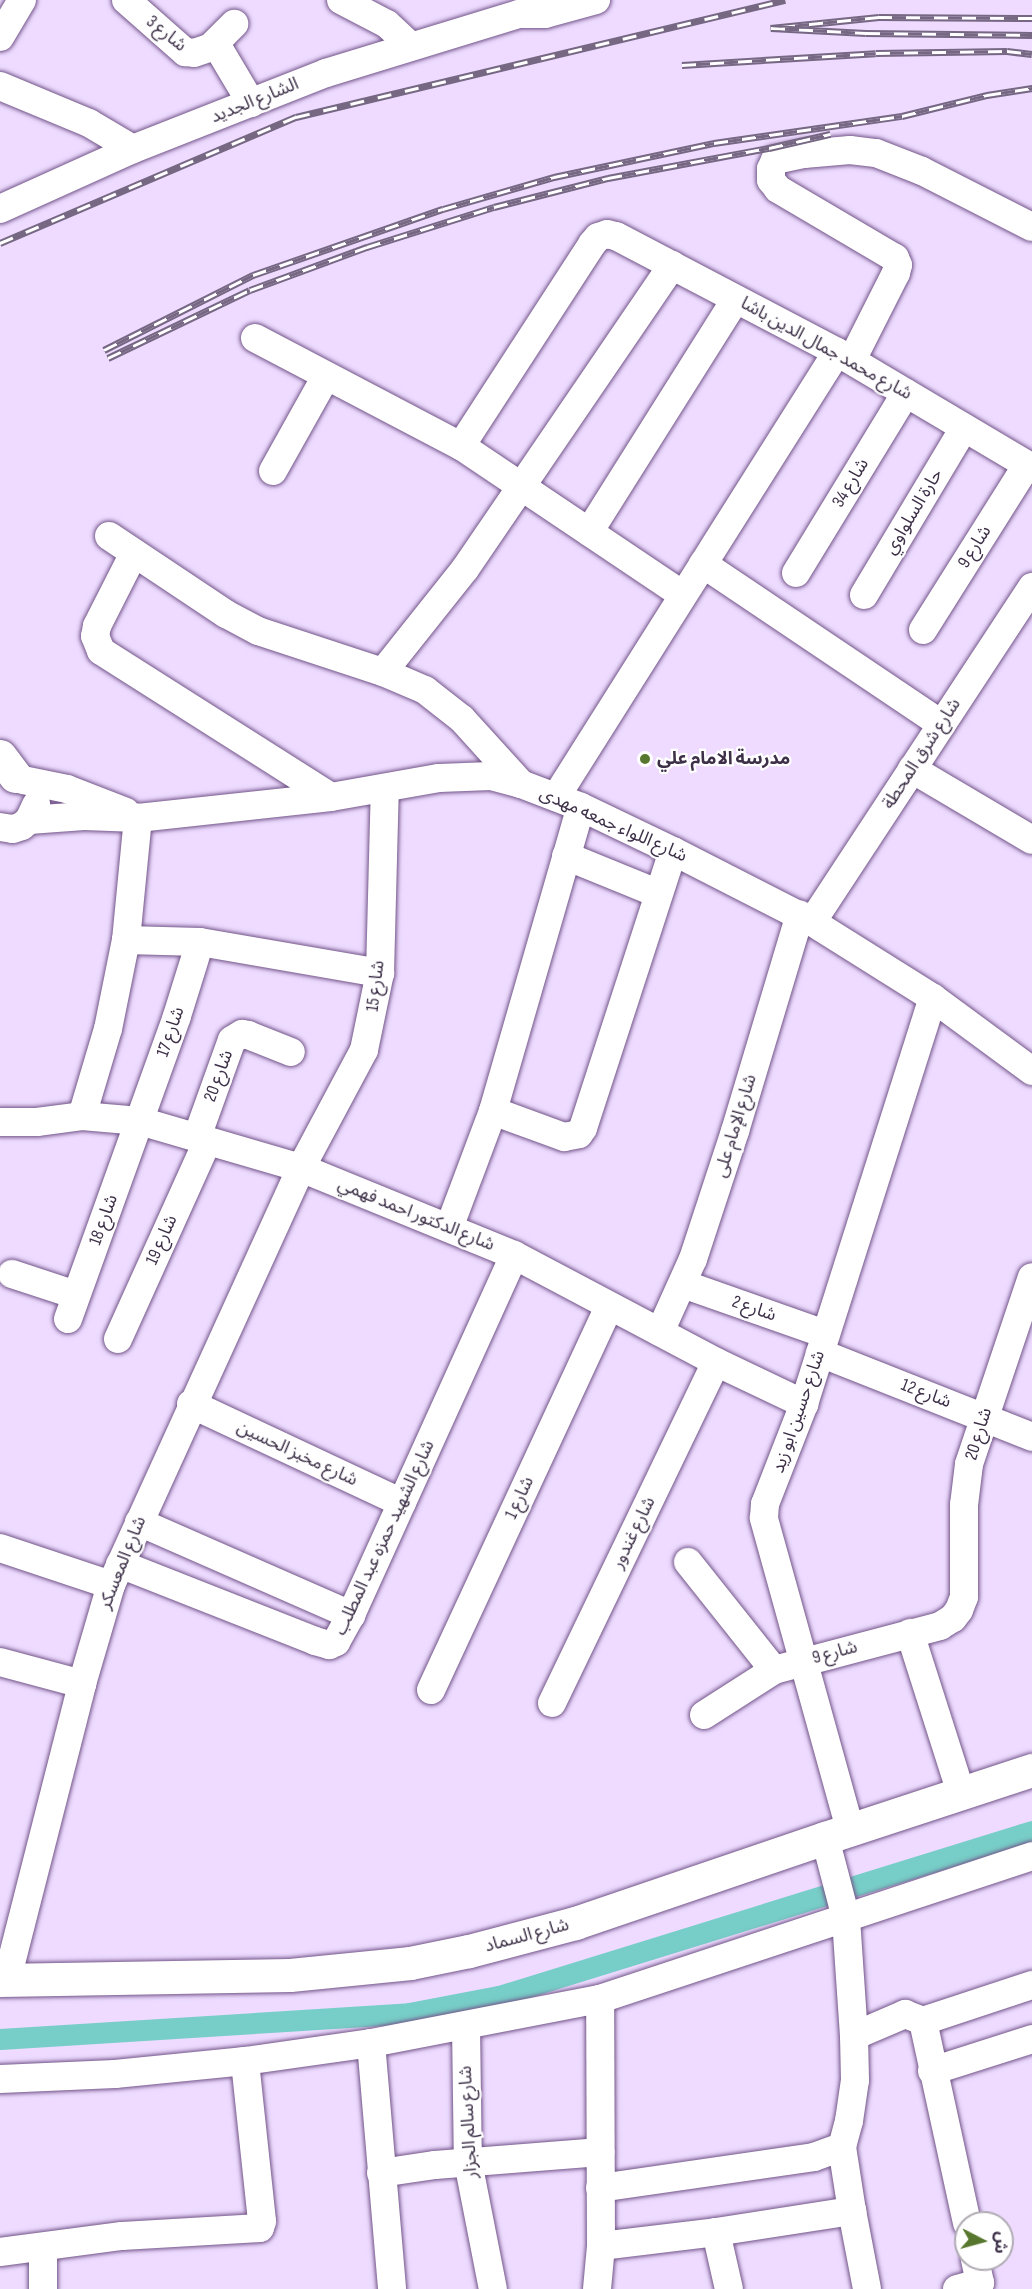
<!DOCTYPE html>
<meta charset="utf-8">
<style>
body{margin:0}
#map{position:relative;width:1032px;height:2289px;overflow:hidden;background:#eedbff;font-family:"Sofia Sans Condensed","Noto Sans Arabic",sans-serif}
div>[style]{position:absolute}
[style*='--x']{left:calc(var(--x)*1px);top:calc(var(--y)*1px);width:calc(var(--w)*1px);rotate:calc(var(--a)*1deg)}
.canal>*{height:21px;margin:-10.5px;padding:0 10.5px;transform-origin:10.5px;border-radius:10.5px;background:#77cdc7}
.roads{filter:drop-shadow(0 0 2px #725589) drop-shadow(0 0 2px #725589)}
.minor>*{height:28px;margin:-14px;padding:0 14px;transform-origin:14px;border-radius:14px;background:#fff}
.major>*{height:33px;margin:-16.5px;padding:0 16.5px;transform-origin:16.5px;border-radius:16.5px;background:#fff}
.highway>*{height:33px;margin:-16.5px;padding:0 16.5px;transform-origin:16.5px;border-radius:16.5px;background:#fff}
.rail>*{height:7px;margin-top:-3.5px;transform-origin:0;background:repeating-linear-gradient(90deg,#fff 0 14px,#766783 0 28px);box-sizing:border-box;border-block:2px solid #766783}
.dots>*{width:16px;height:16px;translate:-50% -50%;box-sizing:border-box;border:3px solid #fff;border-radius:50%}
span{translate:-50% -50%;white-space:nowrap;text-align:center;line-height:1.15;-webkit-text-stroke:4.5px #fff;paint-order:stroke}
.street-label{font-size:18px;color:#3c2f47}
.poi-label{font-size:18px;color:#3c2f47;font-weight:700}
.left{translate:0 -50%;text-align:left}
.north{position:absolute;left:954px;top:2211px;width:60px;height:60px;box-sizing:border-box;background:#fff;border:2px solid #b1acb5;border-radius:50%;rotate:96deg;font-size:16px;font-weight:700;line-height:24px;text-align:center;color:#3c2f47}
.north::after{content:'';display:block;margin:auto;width:21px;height:27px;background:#57772e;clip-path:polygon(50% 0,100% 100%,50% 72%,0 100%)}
</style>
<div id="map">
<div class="canal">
<i style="--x:0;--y:2039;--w:410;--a:-3.6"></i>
<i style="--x:409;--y:2013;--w:92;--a:-10.7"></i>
<i style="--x:499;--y:1996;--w:558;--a:-17.2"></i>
</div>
<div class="roads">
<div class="minor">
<i style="--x:126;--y:0;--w:79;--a:41.4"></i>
<i style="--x:185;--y:52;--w:9;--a:6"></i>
<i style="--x:194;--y:53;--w:18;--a:-19"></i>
<i style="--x:211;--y:47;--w:8;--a:14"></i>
<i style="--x:219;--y:49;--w:63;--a:59.3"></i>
<i style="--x:341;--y:0;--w:52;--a:27.6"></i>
<i style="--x:387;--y:24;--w:33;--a:43"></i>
<i style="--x:0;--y:37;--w:43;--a:-59.3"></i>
<i style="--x:211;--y:47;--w:33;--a:-45"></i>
<i style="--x:0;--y:86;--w:96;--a:22.6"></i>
<i style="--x:89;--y:123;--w:51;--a:30.6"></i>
<i style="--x:0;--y:209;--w:146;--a:-24.3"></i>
<i style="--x:133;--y:149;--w:207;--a:-21.5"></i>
<i style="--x:326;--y:73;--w:202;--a:-17"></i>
<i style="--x:519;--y:14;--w:26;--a:0"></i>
<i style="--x:545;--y:14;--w:53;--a:-15.4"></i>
<i style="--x:255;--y:338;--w:233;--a:27.7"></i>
<i style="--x:461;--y:446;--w:267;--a:33.9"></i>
<i style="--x:852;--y:360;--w:97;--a:-63.2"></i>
<i style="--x:896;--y:273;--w:8;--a:-76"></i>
<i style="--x:898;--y:265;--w:8;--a:-113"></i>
<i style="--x:895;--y:258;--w:136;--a:-149.5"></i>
<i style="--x:778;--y:189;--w:11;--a:-128"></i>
<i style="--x:771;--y:180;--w:11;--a:-90"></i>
<i style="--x:771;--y:169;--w:10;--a:-66"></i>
<i style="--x:775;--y:160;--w:30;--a:-12"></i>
<i style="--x:804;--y:154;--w:46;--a:-5"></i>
<i style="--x:850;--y:150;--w:26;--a:7"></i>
<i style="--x:876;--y:153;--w:49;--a:21.4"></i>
<i style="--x:922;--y:171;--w:123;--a:27"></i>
<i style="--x:461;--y:446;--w:241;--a:-57"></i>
<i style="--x:592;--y:244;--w:9;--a:-49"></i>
<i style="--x:598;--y:237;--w:9;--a:-18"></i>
<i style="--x:607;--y:234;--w:9;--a:13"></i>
<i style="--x:616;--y:236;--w:250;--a:27.7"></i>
<i style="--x:837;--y:352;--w:227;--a:30.7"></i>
<i style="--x:273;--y:471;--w:109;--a:-60.8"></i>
<i style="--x:589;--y:532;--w:275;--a:-57.8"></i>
<i style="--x:109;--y:536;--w:141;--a:33.7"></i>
<i style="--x:226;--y:614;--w:36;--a:28"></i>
<i style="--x:258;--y:631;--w:132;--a:18.2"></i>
<i style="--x:134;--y:553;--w:82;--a:116.9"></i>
<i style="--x:97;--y:626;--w:10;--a:101"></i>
<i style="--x:95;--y:636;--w:16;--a:68"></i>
<i style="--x:101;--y:651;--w:272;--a:32.4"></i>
<i style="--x:703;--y:564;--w:287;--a:33.9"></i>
<i style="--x:796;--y:573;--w:211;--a:-58.6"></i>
<i style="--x:864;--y:595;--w:195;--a:-59.1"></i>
<i style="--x:923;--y:630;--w:195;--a:-57.8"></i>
<i style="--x:912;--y:769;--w:139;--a:30.6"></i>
<i style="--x:23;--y:780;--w:45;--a:11.6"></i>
<i style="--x:67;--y:789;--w:63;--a:21.3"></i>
<i style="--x:521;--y:784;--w:88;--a:-132.2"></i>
<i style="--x:462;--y:719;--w:47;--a:-141.9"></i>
<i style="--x:425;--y:690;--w:46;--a:-156.8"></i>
<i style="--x:383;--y:672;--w:132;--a:-51.5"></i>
<i style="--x:465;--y:569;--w:368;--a:-55.7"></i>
<i style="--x:556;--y:797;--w:526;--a:-57.73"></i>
<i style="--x:29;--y:820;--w:55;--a:-4.2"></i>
<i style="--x:84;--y:816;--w:54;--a:2.1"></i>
<i style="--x:138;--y:818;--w:194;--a:-6.2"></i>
<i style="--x:331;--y:797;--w:110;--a:-10"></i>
<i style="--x:439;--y:778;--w:52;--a:-2.2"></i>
<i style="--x:491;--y:776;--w:31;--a:15"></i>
<i style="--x:521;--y:784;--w:64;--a:21"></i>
<i style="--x:581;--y:807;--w:102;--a:25.6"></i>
<i style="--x:673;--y:851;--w:156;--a:27.1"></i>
<i style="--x:812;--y:922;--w:143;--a:32.1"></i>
<i style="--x:933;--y:998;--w:123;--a:36.4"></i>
<i style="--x:0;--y:827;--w:13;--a:9"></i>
<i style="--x:13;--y:829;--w:9;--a:-18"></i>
<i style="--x:22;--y:826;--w:9;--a:-41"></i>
<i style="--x:29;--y:820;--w:17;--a:-65"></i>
<i style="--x:566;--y:856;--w:100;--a:22.2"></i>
<i style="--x:812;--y:922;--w:401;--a:-56.7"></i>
<i style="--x:126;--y:940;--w:74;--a:1.5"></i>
<i style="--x:200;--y:942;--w:183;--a:9.8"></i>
<i style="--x:493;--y:1111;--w:76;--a:20.1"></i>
<i style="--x:564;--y:1137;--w:15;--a:-11"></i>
<i style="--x:579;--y:1134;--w:7;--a:-56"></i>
<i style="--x:583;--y:1128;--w:291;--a:-72"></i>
<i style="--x:82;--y:1116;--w:91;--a:-73.4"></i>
<i style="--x:108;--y:1029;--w:91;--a:-78.6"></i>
<i style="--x:126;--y:940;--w:123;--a:-84.4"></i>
<i style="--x:0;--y:1122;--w:37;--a:0"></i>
<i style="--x:37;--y:1122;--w:45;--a:-7.6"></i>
<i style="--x:82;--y:1116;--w:58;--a:4.9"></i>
<i style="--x:140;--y:1121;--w:168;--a:16.3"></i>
<i style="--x:301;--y:1168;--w:230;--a:22.2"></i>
<i style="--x:514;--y:1255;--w:229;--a:27.9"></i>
<i style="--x:716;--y:1362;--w:98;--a:25.5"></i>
<i style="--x:197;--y:1137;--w:103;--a:-70.2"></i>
<i style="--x:232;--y:1040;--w:12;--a:-31"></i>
<i style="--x:242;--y:1034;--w:6;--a:9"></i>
<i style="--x:248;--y:1035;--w:46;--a:21.6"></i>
<i style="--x:449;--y:1228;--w:125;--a:-69.4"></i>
<i style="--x:493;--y:1111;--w:316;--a:-73.9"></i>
<i style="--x:12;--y:1274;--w:67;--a:18.2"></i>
<i style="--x:683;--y:1284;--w:151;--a:19.4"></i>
<i style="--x:68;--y:1319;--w:322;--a:-70.2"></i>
<i style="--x:177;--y:1016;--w:77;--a:-72.7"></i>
<i style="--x:660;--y:1332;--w:80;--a:-65.7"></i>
<i style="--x:693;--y:1259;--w:135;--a:-71.8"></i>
<i style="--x:735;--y:1131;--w:226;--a:-73.3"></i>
<i style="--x:118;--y:1339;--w:216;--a:-65.7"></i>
<i style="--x:820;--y:1353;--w:228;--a:21.6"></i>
<i style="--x:191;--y:1404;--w:233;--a:25.1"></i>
<i style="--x:139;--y:1522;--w:232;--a:23.7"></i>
<i style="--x:0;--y:1548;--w:117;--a:18.4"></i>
<i style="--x:688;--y:1562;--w:138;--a:51.5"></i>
<i style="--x:120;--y:1564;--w:210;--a:21.5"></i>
<i style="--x:315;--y:1641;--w:15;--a:16"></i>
<i style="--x:329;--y:1645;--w:8;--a:-23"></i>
<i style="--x:336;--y:1642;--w:31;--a:-61"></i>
<i style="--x:351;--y:1615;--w:395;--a:-65.6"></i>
<i style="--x:910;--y:1633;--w:168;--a:72.3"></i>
<i style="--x:0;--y:1662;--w:85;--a:15"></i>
<i style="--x:431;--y:1690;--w:423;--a:-65.1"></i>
<i style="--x:552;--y:1703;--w:378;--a:-64.3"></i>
<i style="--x:704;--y:1715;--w:83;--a:-32.7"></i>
<i style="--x:774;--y:1670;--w:172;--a:-14.8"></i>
<i style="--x:940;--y:1626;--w:15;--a:-32"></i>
<i style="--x:953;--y:1618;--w:10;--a:-53"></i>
<i style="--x:959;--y:1610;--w:14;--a:-69"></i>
<i style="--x:964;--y:1597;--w:92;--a:-90"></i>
<i style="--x:964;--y:1505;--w:41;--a:-83"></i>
<i style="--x:969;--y:1464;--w:197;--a:-71.4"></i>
<i style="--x:850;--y:1829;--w:323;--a:-105.5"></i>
<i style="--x:764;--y:1518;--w:14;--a:-86"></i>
<i style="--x:765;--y:1504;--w:107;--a:-68.7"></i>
<i style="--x:804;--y:1404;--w:426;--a:-72.4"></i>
<i style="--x:7;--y:1979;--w:304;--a:-75.7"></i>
<i style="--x:82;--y:1684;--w:103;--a:-73.7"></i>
<i style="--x:111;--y:1585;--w:458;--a:-65.5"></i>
<i style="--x:301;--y:1168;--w:134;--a:-61.9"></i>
<i style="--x:364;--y:1050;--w:79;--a:-78.3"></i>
<i style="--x:380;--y:973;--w:185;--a:-88.5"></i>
<i style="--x:466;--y:2026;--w:136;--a:89.2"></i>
<i style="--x:468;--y:2162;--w:129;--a:78.9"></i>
<i style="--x:854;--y:2036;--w:56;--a:-23.3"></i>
<i style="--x:905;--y:2014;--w:19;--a:21"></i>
<i style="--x:371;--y:2043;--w:247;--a:85.1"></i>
<i style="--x:932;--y:2071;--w:105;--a:-17.7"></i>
<i style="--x:0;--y:2079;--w:115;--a:-2.5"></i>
<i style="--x:115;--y:2074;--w:131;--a:-5.7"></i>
<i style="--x:245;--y:2061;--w:127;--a:-8.1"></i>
<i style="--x:371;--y:2043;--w:233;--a:-10.9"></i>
<i style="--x:600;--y:1999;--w:455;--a:-18.3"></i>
<i style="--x:842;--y:2147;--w:65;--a:81.1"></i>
<i style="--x:381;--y:2173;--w:55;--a:-8.4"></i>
<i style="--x:435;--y:2165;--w:166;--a:-4.5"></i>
<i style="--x:600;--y:2188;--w:216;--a:-8.2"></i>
<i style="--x:814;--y:2157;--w:30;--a:-20"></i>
<i style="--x:842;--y:2147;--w:27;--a:-75"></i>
<i style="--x:849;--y:2121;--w:41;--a:-81.7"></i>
<i style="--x:855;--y:2080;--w:44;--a:-91.3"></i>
<i style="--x:854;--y:2036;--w:118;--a:-93.9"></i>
<i style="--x:846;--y:1918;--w:83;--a:-104.7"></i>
<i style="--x:967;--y:2223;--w:207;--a:-102.3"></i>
<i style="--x:923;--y:2021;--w:115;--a:-18.3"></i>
<i style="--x:716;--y:2232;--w:58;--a:77.2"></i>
<i style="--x:601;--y:2246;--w:116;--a:-6.9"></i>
<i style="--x:716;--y:2232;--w:138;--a:-8.8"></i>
<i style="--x:852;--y:2211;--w:79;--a:79.1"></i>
<i style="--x:0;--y:2252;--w:123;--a:-7.5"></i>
<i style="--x:122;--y:2236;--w:138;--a:-3.3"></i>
<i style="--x:260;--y:2228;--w:7;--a:-74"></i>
<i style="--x:262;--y:2221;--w:161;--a:-96.1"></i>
<i style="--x:43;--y:2289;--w:42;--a:-90"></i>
<i style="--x:597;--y:2289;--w:43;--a:-84.7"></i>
<i style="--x:601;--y:2246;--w:247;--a:-90.2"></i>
<i style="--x:957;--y:2289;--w:24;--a:-15"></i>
<i style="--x:980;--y:2283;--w:25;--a:-102"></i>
</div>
<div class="major">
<i style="--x:0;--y:756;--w:25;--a:53"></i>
</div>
<div class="highway">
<i style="--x:0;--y:1980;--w:290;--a:-1"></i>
<i style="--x:290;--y:1975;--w:121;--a:-5.7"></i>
<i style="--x:410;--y:1963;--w:60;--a:-11.5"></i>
<i style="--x:469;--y:1951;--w:110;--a:-14.8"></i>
<i style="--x:575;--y:1923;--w:264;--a:-18.8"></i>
<i style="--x:825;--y:1838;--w:218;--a:-18.2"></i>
</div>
</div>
<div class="rail">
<i style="--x:1032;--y:18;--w:153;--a:-179.6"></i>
<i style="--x:879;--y:17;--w:109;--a:174.2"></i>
<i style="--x:771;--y:28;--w:95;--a:3"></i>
<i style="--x:866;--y:33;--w:166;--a:0.7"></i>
<i style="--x:682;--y:65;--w:194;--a:-3.5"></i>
<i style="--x:876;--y:53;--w:131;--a:-0.9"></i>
<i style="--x:1007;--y:51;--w:25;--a:7"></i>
<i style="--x:0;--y:243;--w:322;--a:-23.1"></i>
<i style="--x:296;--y:117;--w:503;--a:-13.46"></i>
<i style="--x:104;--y:350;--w:167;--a:-26.7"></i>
<i style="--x:253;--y:275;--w:201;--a:-19.2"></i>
<i style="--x:443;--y:209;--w:116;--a:-16.1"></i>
<i style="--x:554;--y:177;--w:164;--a:-12"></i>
<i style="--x:714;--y:143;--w:190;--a:-8.2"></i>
<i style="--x:902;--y:116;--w:88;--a:-13.9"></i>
<i style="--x:987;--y:95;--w:46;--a:-8.8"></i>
<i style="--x:108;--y:358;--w:157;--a:-25.6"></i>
<i style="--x:250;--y:290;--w:125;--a:-20.2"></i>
<i style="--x:367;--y:247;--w:133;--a:-17.5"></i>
<i style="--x:494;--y:207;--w:118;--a:-14.3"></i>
<i style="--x:608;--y:178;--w:164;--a:-10.6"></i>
<i style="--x:769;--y:148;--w:63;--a:-12.9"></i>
</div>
<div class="dots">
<i style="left:645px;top:759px;background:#57772e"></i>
</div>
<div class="street-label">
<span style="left:166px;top:34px;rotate:39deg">شارع 3</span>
<span style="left:255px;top:101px;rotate:-22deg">الشارع الجديد</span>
<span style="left:826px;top:349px;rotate:29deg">شارع محمد جمال الدين باشا</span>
<span style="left:851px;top:483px;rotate:-59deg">شارع 34</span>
<span style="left:914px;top:512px;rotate:-59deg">حارة السلواوي</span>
<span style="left:975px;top:547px;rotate:-58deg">شارع 9</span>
<span style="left:922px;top:754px;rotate:-57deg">شارع شرق المحطة</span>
<span style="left:613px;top:825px;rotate:24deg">شارع اللواء جمعه مهدى</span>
<span style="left:376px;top:986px;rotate:-83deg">شارع 15</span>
<span style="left:171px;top:1032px;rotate:-71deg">شارع 17</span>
<span style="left:219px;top:1076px;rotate:-70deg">شارع 20</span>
<span style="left:736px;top:1126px;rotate:-73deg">شارع الإمام على</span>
<span style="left:416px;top:1215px;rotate:22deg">شارع الدكتور احمد فهمي</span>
<span style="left:104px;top:1220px;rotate:-70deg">شارع 18</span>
<span style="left:162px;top:1240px;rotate:-66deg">شارع 19</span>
<span style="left:754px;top:1309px;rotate:19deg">شارع 2</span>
<span style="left:926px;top:1394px;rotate:21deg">شارع 12</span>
<span style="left:799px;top:1412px;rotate:-71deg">شارع حسين ابو زيد</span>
<span style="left:979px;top:1434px;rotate:-73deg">شارع 20</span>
<span style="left:297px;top:1454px;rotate:25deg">شارع مخبز الحسين</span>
<span style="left:520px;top:1498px;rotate:-65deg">شارع 1</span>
<span style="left:634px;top:1533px;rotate:-64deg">شارع غندور</span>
<span style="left:385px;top:1538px;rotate:-65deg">شارع الشهيد حمزه عبد المطلب</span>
<span style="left:123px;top:1563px;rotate:-68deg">شارع المعسكر</span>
<span style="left:835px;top:1653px;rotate:-15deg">شارع 9</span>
<span style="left:527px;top:1936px;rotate:-15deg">شارع السماد</span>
<span style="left:469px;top:2122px;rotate:-93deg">شارع سالم الجزار</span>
</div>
<div class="poi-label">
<span class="left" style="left:657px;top:759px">مدرسة الامام علي</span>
</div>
<div class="north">ش</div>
</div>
